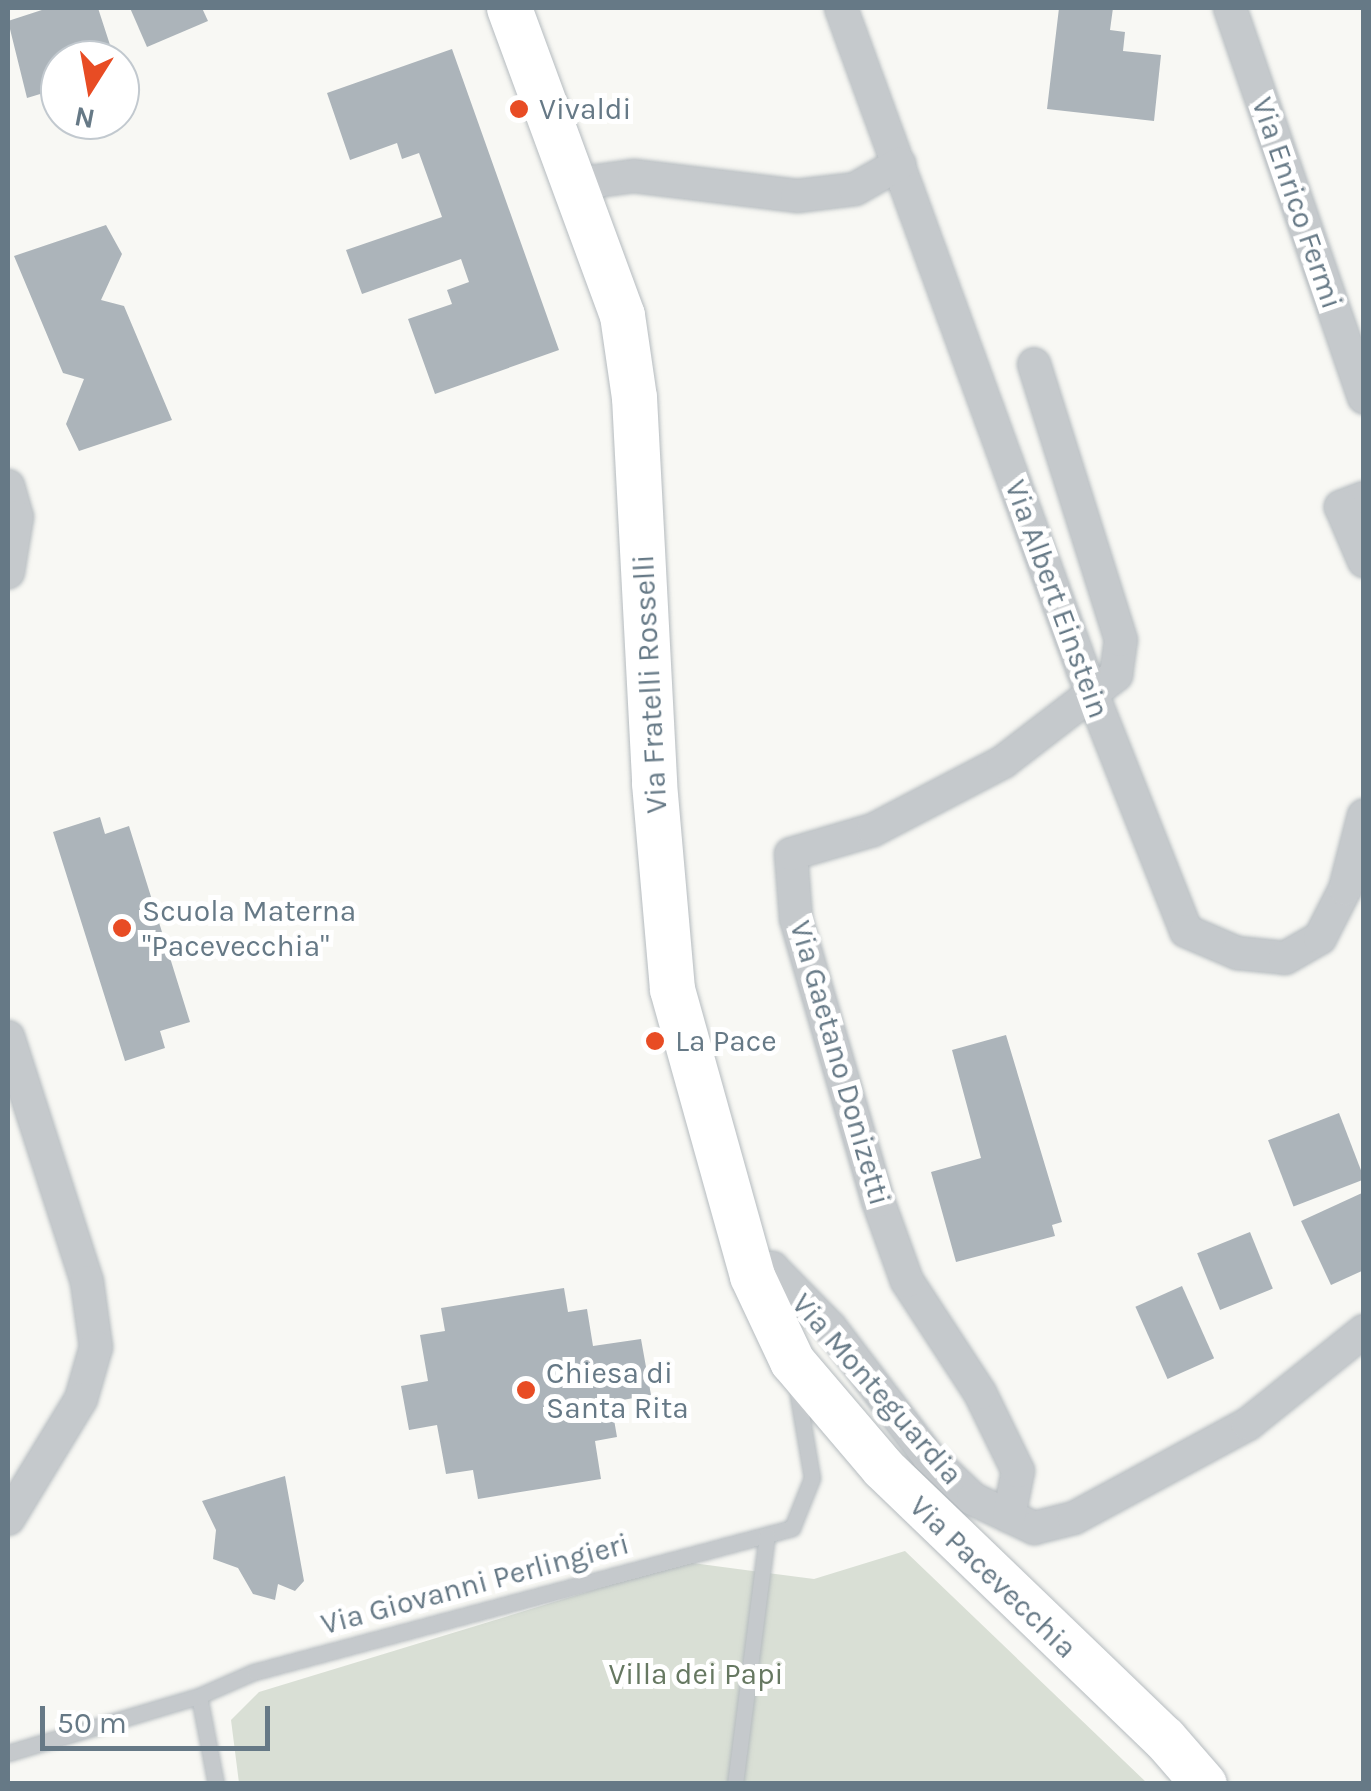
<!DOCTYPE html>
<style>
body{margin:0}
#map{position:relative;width:1371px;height:1791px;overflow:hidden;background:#f8f8f4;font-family:Karla,sans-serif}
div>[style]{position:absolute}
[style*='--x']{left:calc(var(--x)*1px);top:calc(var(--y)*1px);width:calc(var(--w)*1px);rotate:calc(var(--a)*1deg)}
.green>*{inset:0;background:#d9dfd5}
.building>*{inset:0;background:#acb4ba;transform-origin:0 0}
.roads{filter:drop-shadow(0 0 2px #b5bbbf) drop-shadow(0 0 2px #b5bbbf)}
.lane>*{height:15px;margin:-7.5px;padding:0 7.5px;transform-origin:7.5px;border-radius:7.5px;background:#c5c9cc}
.street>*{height:32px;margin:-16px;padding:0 16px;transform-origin:16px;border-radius:16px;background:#c5c9cc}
.secondary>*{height:45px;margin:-22.5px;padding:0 22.5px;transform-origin:22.5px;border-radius:22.5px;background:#fff}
.dots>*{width:28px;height:28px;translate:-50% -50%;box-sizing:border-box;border:5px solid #fff;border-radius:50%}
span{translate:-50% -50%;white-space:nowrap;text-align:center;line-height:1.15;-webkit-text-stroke:10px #fff;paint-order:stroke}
.poi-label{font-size:30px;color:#667986}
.left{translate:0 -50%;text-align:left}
.street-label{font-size:30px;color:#667986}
.park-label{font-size:30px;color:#667861}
.frame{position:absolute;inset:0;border:10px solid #667986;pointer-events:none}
.north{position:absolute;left:40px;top:40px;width:100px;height:100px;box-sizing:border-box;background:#fff;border:2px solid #c2c9cf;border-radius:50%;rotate:191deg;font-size:28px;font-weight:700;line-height:40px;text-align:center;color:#667986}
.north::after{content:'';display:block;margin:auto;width:35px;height:45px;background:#e84c24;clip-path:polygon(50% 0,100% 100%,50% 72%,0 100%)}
.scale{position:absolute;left:40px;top:1706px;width:230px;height:45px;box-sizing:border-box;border:5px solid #667986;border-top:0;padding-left:12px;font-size:30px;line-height:35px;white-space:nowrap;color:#667986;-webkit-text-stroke:8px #fff;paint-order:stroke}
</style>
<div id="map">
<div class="green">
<i style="clip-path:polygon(905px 1551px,1147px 1783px,239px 1783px,231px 1720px,259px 1692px,685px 1562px,814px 1579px)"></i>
</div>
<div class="building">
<i style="clip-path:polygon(48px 8px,98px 8px,111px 48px,60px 60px,60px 88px,27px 98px,8px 21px)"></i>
<i style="clip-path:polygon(130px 8px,202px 8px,208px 21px,147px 47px)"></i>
<i style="clip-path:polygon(1059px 8px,1113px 8px,1110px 30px,1125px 32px,1123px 51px,1161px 55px,1154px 121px,1047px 109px)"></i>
<i style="clip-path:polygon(452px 49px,559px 350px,435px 394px,408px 319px,452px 304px,447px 290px,469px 282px,461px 259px,362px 294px,346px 250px,442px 217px,419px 153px,402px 159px,397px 143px,350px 160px,327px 93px)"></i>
<i style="clip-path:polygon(106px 225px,122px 254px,101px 300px,124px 306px,172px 420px,79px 451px,66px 424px,84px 379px,63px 373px,14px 256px)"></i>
<i style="clip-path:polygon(100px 817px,105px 834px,129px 826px,190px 1022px,160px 1031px,165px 1048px,125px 1061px,53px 832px)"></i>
<i style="clip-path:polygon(1006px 1035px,1062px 1222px,1052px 1225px,1055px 1236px,956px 1262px,931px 1172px,981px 1158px,952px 1050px)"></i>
<i style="left:1339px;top:1113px;width:71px;height:76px;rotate:69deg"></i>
<i style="clip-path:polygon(1362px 1193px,1364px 1270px,1331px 1285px,1301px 1221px)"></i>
<i style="left:1250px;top:1232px;width:61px;height:57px;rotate:68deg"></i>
<i style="left:1182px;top:1286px;width:79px;height:51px;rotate:66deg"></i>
<i style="clip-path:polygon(564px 1288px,568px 1312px,587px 1309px,593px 1346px,641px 1339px,651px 1395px,611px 1402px,617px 1437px,595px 1441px,601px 1479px,478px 1499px,473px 1470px,446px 1474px,437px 1425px,409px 1430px,401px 1386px,428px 1381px,420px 1335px,445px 1331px,441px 1308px)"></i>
<i style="clip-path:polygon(285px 1476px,304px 1581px,295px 1591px,278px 1584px,275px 1600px,253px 1594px,238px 1568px,213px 1559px,216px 1530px,202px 1501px)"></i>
</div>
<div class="roads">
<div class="lane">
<i style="--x:199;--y:1696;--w:90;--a:79.1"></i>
<i style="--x:8;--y:1753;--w:199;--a:-16.6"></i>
<i style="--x:199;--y:1696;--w:60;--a:-23.6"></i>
<i style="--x:254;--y:1672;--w:557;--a:-14.98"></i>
<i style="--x:792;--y:1528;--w:54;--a:-68.2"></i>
<i style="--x:812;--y:1478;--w:95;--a:-99.7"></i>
<i style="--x:735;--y:1784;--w:251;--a:-82.7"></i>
</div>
<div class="street">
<i style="--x:841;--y:8;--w:708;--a:69.93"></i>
<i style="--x:1084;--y:673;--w:277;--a:68.4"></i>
<i style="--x:1186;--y:931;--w:56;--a:23.3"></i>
<i style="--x:1237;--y:953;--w:48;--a:5.9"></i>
<i style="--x:1285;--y:958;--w:40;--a:-29.7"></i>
<i style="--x:1320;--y:938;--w:55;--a:-63"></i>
<i style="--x:1345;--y:889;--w:76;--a:-75.6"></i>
<i style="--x:1230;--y:8;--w:412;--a:71"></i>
<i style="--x:575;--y:184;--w:60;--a:-7.7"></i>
<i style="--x:634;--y:176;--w:164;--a:7"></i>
<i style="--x:797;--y:196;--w:58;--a:-6.9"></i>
<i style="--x:855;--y:189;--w:51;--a:-29.6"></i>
<i style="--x:8;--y:486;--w:32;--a:74"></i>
<i style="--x:17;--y:517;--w:56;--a:99.3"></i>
<i style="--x:1364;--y:498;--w:25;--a:159"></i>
<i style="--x:1341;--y:507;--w:59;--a:66.9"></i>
<i style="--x:8;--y:1037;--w:257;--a:72.1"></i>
<i style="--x:87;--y:1282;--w:66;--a:82.1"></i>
<i style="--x:96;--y:1347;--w:54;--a:106.1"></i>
<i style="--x:81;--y:1399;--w:140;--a:121.3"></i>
<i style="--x:752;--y:1276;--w:22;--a:-22"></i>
<i style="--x:772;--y:1268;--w:83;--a:45.5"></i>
<i style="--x:830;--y:1327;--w:162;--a:52.8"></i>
<i style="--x:928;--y:1456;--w:62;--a:43.7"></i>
<i style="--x:973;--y:1499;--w:68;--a:25.4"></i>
<i style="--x:1034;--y:1528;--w:41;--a:-14"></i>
<i style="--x:1074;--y:1518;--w:198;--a:-28.4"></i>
<i style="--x:1248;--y:1424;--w:149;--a:-38.7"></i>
<i style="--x:1009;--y:1516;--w:46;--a:-78.7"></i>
<i style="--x:1018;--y:1471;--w:87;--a:-116"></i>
<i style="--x:980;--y:1393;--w:134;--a:-123.1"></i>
<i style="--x:907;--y:1281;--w:85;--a:-109.9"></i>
<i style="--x:878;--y:1201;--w:294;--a:-106.2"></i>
<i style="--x:796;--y:919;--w:65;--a:-94.4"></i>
<i style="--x:791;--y:854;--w:85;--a:-16.3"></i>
<i style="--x:873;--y:830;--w:147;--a:-27.6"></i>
<i style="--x:1003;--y:762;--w:143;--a:-37.6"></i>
<i style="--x:1116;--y:675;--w:35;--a:-82"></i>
<i style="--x:1121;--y:640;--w:289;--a:-107.5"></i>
</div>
<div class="secondary">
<i style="--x:509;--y:8;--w:327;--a:69.8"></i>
<i style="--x:622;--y:315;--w:83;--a:81.7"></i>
<i style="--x:634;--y:397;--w:387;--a:87"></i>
<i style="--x:654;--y:783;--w:207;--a:85"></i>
<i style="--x:672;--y:989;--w:298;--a:74.4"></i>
<i style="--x:752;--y:1276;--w:94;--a:64.8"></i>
<i style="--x:792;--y:1361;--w:140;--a:49.6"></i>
<i style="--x:883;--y:1468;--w:390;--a:43.9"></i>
<i style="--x:1164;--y:1738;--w:61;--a:49"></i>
</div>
</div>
<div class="dots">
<i style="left:519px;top:109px;background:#e84c24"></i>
<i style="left:122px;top:928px;background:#e84c24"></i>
<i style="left:655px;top:1041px;background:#e84c24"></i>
<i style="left:526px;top:1390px;background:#e84c24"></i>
</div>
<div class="poi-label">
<span class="left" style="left:539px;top:109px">Vivaldi</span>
<span class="left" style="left:142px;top:928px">Scuola Materna<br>"Pacevecchia"</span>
<span class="left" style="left:675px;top:1041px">La Pace</span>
<span class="left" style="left:546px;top:1390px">Chiesa di<br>Santa Rita</span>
</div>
<div class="street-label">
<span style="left:1297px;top:203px;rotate:71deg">Via Enrico Fermi</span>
<span style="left:1057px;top:599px;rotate:70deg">Via Albert Einstein</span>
<span style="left:650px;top:684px;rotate:-93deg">Via Fratelli Rosselli</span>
<span style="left:840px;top:1063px;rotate:74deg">Via Gaetano Donizetti</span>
<span style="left:877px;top:1389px;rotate:49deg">Via Monteguardia</span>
<span style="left:993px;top:1577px;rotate:44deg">Via Pacevecchia</span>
<span style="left:475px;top:1584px;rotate:-15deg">Via Giovanni Perlingieri</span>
</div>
<div class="park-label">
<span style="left:696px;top:1674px">Villa dei Papi</span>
</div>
<div class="frame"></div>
<div class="north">N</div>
<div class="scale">50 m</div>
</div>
